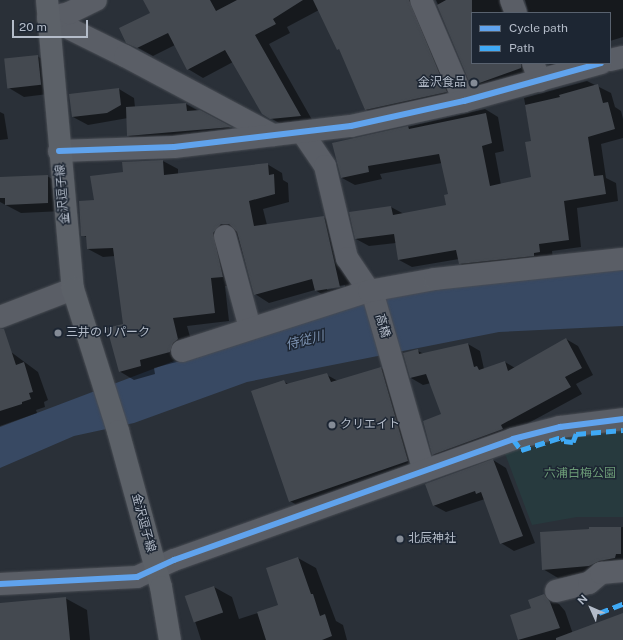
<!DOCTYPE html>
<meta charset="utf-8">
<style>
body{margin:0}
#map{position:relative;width:623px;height:640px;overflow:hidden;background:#2a3038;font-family:"Public Sans","Noto Sans JP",sans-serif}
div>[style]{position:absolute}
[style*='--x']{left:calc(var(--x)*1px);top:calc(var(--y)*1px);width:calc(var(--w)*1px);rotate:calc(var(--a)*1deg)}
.green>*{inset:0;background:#273a3e}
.water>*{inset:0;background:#384963}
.shadow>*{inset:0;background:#0007}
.building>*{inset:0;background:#444950;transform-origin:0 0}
.roads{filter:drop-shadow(0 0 1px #484c53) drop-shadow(0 0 1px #484c53)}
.minor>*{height:22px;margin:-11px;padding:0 11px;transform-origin:11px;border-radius:11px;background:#5a5e66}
.major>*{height:22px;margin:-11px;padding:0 11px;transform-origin:11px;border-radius:11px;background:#5c6168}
.quiet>*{height:5px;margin-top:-2.5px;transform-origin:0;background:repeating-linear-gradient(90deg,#3fa9f5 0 10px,transparent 0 15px)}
.cycleway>*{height:6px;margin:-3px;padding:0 3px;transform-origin:3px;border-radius:3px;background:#60a3ed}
.dots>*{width:11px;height:11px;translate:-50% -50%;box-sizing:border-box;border:2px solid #1d2633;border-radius:50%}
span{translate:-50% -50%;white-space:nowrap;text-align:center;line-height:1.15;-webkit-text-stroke:3px #1d2633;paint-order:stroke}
.poi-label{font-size:12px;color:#b4bcc9}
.right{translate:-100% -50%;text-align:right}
.left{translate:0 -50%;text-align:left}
.street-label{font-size:12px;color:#b4bcc9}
.park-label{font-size:12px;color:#6b9a76}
.water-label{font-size:13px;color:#7c92b1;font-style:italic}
.legend{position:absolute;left:471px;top:12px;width:140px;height:52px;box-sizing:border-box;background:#1d2633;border:1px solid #59626f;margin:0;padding:5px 7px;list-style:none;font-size:12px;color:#b4bcc9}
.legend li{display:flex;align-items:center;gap:8px;height:20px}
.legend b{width:20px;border:1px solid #59626f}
.north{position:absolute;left:571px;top:588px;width:40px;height:40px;-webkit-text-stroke:3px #1d2633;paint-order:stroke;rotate:315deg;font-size:11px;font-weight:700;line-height:16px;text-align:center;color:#b4bcc9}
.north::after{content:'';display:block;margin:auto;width:14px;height:18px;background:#b4bcc9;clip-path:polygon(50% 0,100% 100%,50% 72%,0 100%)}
.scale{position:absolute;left:12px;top:20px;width:76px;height:18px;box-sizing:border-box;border:2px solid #b4bcc9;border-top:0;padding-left:5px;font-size:12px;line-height:14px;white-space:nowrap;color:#b4bcc9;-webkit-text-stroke:3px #1d2633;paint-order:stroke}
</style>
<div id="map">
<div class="green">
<i style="clip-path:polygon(623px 426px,623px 517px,577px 517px,532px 525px,504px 451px,562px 433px)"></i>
</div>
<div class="water">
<i style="clip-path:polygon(623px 268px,623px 326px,499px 332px,247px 382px,134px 423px,74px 436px,0 468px,0 427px,285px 319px,387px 294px)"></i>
</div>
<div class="shadow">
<i style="clip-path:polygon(144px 0,427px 0,461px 100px,381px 118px,365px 109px,341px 52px,319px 10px,287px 27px,290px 33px,269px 44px,315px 125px,286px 127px,262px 113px,233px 62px,203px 78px,188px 69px,175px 45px,153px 56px,127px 42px,151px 14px)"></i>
<i style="clip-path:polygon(436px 0,517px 0,514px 13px,472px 13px,472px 63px,541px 63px,535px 70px,487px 94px,472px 85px)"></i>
<i style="clip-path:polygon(525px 0,623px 0,623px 37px,610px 41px,610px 13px,528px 13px)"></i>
<i style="clip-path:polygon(37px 56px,52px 65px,56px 93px,24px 97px,9px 88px)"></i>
<i style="clip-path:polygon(547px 63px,595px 63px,563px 73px)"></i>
<i style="clip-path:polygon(587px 81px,611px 93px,615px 107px,621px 111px,623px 119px,623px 138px,601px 144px,606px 178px,616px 183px,618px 201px,577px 208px,581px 247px,552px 251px,553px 259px,473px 271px,459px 263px,459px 259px,412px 267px,399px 260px,396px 243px,369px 246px,356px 239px,391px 207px,404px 214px,447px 206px,449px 195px,442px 163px,380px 174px,382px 179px,355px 185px,342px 178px,333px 144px,485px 109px,498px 117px,504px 151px,495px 153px,501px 185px,532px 178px,532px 142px,524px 98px)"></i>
<i style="clip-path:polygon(119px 89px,134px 98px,135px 107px,186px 104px,243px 135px,142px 143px,128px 136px,128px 118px,88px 125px,73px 117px,71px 95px)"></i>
<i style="clip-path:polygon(0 112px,4px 114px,8px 139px,0 140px)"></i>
<i style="clip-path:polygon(evenodd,163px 161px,178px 169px,178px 175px,267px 164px,282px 173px,283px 180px,288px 183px,289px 202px,263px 209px,267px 225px,323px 217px,337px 225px,354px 295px,330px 299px,315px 290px,269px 303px,255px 294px,236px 232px,227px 242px,237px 285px,225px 286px,229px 321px,187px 326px,193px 347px,184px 360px,154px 368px,155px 374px,134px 380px,119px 371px,124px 324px,115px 256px,103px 257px,88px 249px,88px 238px,82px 235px,95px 201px,124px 172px,163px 161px,345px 285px,345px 287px,327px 290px,327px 288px,345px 285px)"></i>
<i style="clip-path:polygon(47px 176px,62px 185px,63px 211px,21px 213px,0 202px,0 178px)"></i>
<i style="clip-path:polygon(566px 339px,578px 346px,593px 375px,576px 384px,582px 394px,512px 432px,445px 461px,433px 454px,442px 415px,431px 383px,423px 385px,411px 378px,418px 351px,424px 354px,468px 344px,480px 351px,484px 369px,505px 362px,515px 368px)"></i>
<i style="clip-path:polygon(11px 352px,38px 372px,48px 400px,44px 402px,45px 407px,36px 410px,37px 413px,0 426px,0 356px)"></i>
<i style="clip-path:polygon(381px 368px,407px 383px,434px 476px,317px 517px,290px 501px,284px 382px,289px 384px,327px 375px,338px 381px)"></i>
<i style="clip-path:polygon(493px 460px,506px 468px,535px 543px,514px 551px,501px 543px,485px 499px,446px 512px,433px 505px)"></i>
<i style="clip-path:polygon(623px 527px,623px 568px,598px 576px,558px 578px,543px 569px,541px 533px)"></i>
<i style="clip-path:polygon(298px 558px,316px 568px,336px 621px,343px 625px,347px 640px,201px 640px,187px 596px,214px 587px,232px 597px,239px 619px,279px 606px)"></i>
<i style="clip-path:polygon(544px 595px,559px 604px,565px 611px,574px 637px,564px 640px,519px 640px,511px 616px,532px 608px)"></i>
<i style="clip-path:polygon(65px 598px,87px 610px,90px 640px,0 640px,0 604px)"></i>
</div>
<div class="building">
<i style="clip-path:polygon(143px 0,210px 0,216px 11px,237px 0,303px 0,273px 19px,276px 24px,255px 35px,301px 116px,270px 119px,262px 114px,225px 50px,187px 70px,168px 33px,137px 48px,126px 43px,119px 28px,150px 13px)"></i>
<i style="clip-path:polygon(313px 0,409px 0,447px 92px,365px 110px,339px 49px,337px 50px)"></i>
<i style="clip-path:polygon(446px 0,472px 0,472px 63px,521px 63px,521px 68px,471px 86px,437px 5px)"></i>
<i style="left:38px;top:55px;width:30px;height:34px;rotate:84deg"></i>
<i style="clip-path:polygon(598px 84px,603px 103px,608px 102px,615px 129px,588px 137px,594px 176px,603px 175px,606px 194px,564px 201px,569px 240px,539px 244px,540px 252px,534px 253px,534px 256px,459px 264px,456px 250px,398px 260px,394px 234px,355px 239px,349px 212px,391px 206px,393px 215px,446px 205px,444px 195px,448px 194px,439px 154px,368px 166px,369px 172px,341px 178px,332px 143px,408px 126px,409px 129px,486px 113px,492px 143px,482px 146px,490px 186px,531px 177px,525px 142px,531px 141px,525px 105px,560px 97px,559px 95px)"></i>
<i style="clip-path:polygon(119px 88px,121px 105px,107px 113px,72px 117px,69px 94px)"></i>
<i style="clip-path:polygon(186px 103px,187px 111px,200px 110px,232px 127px,127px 136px,126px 107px)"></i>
<i style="clip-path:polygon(163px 160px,164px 175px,268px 163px,269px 175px,274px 174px,275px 194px,249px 201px,254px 226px,324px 216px,340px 287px,315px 291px,312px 279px,254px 295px,237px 232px,229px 224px,221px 224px,213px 233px,223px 277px,211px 278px,215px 313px,173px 318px,178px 339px,173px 343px,170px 352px,140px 360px,141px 366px,119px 372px,107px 328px,123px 324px,113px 248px,87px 249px,86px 236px,81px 236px,79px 201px,94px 200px,90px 176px,123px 172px,122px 162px)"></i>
<i style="clip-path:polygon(48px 175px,48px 203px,5px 205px,5px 198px,0 198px,0 177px)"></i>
<i style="clip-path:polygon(0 329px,4px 329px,16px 365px,24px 362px,33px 392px,29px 393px,31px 399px,22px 402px,22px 404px,0 411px)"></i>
<i style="clip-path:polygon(566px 338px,582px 368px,565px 377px,571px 387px,501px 425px,503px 429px,432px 455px,423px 421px,441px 414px,426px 374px,410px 378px,403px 353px,418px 349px,419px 354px,468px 343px,474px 367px,477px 366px,479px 370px,505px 361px,508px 371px)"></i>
<i style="clip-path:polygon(381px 367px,408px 461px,289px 502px,251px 391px,284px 380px,286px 384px,327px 373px,331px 382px)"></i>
<i style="clip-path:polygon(493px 459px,523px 536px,500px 544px,481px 492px,476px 494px,475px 491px,433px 506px,425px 484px)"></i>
<i style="clip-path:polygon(589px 527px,621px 527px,621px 554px,616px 554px,615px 558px,599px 561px,589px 566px,542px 570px,540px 532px,589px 529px)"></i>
<i style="clip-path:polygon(298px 557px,311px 594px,313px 594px,320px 616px,325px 614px,332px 636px,322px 640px,266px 640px,257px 612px,278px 605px,266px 568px)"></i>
<i style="left:214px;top:586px;width:28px;height:31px;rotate:71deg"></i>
<i style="clip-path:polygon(544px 594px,550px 602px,560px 628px,518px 640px,510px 615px,531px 608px,528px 600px)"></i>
<i style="clip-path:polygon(66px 597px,70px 640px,0 640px,0 603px)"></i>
<i style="clip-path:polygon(623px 613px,623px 640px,556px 640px,556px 638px)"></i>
</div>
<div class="roads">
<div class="minor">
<i style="--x:421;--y:0;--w:110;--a:66.9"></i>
<i style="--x:511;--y:0;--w:14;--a:69"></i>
<i style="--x:48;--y:18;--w:86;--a:26.3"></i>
<i style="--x:125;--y:56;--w:168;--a:28.1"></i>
<i style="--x:48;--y:18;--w:22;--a:-13"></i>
<i style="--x:69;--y:13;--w:30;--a:-26"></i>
<i style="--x:610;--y:60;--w:13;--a:-13"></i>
<i style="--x:533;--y:63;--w:19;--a:69"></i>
<i style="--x:302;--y:132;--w:41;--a:55.9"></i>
<i style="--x:325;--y:166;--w:95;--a:76.6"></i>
<i style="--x:347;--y:258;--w:48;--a:56"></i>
<i style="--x:374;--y:298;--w:180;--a:73.9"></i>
<i style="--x:59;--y:151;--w:115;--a:-2"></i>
<i style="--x:174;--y:147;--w:178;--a:-6.8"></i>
<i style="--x:351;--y:126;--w:116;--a:-12.5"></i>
<i style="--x:464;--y:101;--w:142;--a:-15.5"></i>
<i style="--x:225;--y:236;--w:95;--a:74.8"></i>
<i style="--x:0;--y:317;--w:78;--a:-21"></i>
<i style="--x:182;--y:351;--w:196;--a:-17.8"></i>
<i style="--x:369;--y:291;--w:67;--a:-10.3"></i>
<i style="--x:435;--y:279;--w:189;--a:-6.1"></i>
<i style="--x:0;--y:584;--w:137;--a:-2.9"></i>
<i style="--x:137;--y:577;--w:41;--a:-24.7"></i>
<i style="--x:174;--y:560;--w:360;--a:-19.6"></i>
<i style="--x:513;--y:439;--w:49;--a:-14.3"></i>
<i style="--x:560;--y:427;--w:64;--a:-7.2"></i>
<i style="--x:556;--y:591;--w:34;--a:-14"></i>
<i style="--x:589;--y:583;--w:16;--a:-40"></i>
<i style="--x:601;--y:573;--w:22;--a:-5"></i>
</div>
<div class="major">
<i style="--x:47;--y:0;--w:290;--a:84.9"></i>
<i style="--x:73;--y:289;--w:149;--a:72.4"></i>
<i style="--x:118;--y:431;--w:162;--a:74.6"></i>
<i style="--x:161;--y:587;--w:54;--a:80.4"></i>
</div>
</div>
<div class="quiet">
<i style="--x:513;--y:439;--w:14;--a:54"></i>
<i style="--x:521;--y:450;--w:43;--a:-17.6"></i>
<i style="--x:562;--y:437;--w:4;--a:63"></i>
<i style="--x:564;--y:441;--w:9;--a:6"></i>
<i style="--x:573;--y:442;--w:9;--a:-69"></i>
<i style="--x:576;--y:434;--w:47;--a:-4.9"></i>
<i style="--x:599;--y:613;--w:26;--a:-21"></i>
</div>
<div class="cycleway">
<i style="--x:59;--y:151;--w:115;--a:-2"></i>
<i style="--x:174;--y:147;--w:178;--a:-6.8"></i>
<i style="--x:351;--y:126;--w:116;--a:-12.5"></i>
<i style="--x:464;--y:101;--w:142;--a:-15.5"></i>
<i style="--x:0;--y:584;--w:137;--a:-2.9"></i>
<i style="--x:137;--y:577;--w:41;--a:-24.7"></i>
<i style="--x:174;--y:560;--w:360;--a:-19.6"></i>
<i style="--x:513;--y:439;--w:49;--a:-14.3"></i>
<i style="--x:560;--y:427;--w:64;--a:-7.2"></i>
</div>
<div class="dots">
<i style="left:474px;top:83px;background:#848b96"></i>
<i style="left:58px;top:333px;background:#848b96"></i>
<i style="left:332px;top:425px;background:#848b96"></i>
<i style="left:400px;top:539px;background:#848b96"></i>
</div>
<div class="poi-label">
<span class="right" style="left:466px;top:83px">金沢食品</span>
<span class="left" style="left:66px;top:333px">三井のリパーク</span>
<span class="left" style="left:340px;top:425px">クリエイト</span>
<span class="left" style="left:408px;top:539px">北辰神社</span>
</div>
<div class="street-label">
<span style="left:63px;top:194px;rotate:-95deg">金沢逗子線</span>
<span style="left:382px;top:326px;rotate:74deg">高橋</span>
<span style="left:143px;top:523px;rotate:75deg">金沢逗子線</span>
</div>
<div class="park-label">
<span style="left:580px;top:474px">六浦白梅公園</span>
</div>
<div class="water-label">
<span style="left:305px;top:341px;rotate:-14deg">侍従川</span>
</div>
<ul class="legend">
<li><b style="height:5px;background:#60a3ed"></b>Cycle path</li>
<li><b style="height:5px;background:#3fa9f5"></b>Path</li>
</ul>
<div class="north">N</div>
<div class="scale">20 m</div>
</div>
